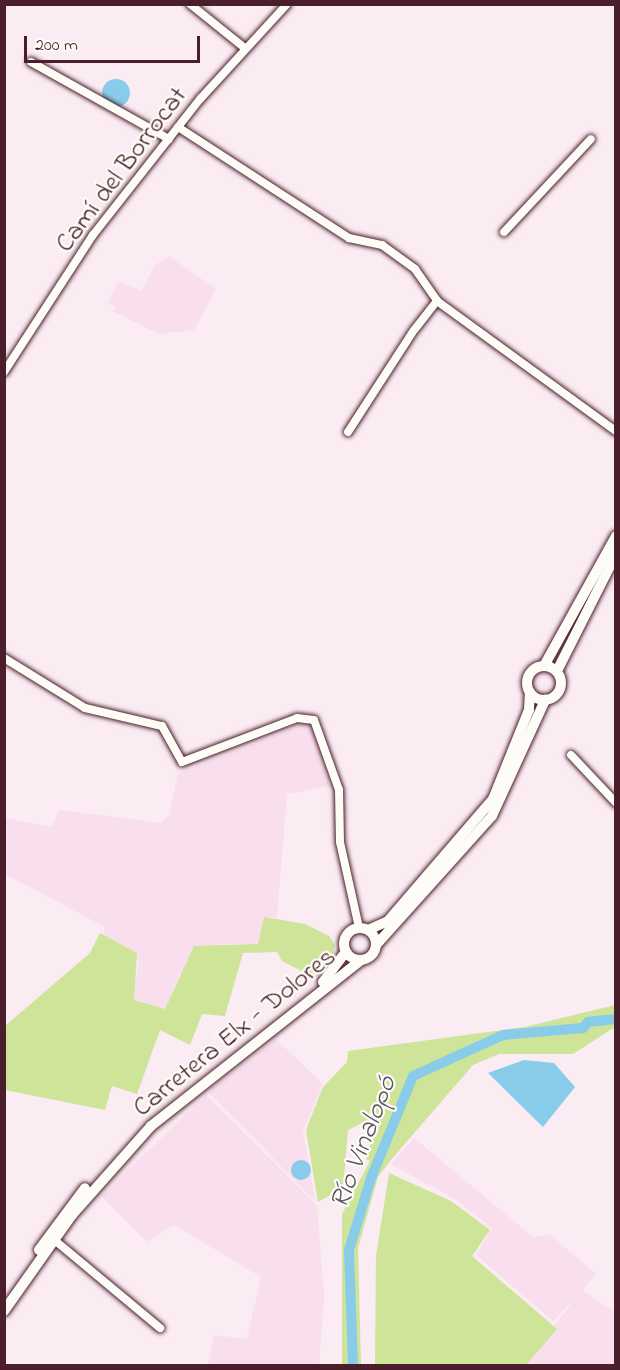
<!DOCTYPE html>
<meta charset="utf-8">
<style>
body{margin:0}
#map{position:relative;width:620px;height:1370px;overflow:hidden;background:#fbebf2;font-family:"Indie Flower",sans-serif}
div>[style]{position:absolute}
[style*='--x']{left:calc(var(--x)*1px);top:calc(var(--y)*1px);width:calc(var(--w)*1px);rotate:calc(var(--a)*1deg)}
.built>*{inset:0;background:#f9dfee}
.green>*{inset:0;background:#cee499}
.water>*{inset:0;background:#89ccea}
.round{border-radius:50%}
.river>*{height:10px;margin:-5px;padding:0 5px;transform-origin:5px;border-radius:5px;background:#89ccea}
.roads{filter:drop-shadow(0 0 2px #4a1f2b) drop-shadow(0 0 2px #4a1f2b)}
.minor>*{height:8px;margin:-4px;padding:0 4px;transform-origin:4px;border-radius:4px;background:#fdfcf7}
.major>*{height:10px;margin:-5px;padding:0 5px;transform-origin:5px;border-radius:5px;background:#fdfcf7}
.major>.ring{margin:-5px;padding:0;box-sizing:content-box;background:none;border:10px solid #fdfcf7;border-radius:50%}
span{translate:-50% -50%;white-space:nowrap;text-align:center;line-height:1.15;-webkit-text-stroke:4.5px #fdfcf7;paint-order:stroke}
.street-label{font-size:27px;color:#4a1f2b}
.water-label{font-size:28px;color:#5d5364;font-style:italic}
.frame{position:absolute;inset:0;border:6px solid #4a1f2b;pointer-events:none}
.scale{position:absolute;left:24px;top:36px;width:176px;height:27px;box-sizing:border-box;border:3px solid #4a1f2b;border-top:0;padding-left:8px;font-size:18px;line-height:21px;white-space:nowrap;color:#4a1f2b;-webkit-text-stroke:4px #fdfcf7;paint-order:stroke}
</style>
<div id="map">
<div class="built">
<i style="clip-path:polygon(169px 256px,216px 289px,194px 330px,159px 334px,113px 311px,116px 307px,108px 303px,118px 281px,141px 291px,155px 265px)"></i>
<i style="clip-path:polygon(302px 724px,310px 726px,318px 743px,330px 786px,287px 794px,277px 918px,264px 917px,258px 944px,220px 944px,180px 974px,165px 1009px,133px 1000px,139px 960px,104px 935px,105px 927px,5px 874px,6px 818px,52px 827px,59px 810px,161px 823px,169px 815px,178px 774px)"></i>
<i style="clip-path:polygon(276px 1039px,323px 1084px,303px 1131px,315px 1201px,208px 1092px)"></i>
<i style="clip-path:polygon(206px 1095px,317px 1205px,324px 1296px,319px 1365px,208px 1365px,214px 1335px,247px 1339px,261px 1277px,174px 1225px,147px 1242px,101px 1196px)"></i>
<i style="clip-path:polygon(414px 1138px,533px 1237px,549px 1234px,596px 1274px,582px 1290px,615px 1312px,615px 1365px,525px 1365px,576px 1297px,553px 1321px,476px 1255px,492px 1229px,458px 1201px,391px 1164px)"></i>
</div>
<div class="green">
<i style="clip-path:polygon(264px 917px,305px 924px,329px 936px,335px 945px,331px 962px,310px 975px,282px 961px,277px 952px,243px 953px,225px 1016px,202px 1014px,190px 1045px,160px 1030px,137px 1094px,112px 1086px,105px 1110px,5px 1090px,5px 1026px,90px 953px,100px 933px,137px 953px,134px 1000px,165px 1009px,194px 946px,258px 944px)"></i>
<i style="clip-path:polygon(615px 1005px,615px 1027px,573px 1054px,499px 1054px,473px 1065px,390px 1161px,378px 1177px,358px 1248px,361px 1365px,342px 1365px,342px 1214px,370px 1161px,366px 1159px,379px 1114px,348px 1130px,343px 1188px,318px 1202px,306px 1130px,323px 1087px,347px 1062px,348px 1051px,525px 1027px)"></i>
<i style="clip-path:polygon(389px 1173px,451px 1201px,490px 1230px,472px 1256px,557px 1329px,526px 1365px,375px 1365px,376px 1256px)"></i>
</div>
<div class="water">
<i class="round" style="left:102px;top:79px;width:28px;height:28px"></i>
<i style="clip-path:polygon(524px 1060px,554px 1063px,575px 1087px,543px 1127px,488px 1073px)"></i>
<i class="round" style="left:291px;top:1160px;width:20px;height:20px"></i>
</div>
<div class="river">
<i style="--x:353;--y:1366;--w:116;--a:-92"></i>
<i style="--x:349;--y:1250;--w:75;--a:-73"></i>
<i style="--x:371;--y:1178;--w:110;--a:-67.6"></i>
<i style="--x:413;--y:1076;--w:99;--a:-24.5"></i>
<i style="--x:503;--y:1035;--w:80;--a:-5"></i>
<i style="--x:583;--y:1028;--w:8;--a:-50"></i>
<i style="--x:588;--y:1022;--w:28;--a:-6"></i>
</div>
<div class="roads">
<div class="minor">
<i style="--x:190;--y:4;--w:70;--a:38.7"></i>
<i style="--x:31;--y:62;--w:158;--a:29.2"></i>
<i style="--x:178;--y:127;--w:204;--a:33"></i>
<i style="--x:349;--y:238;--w:34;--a:12"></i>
<i style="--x:382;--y:245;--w:41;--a:36"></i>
<i style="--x:415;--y:269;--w:39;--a:55"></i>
<i style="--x:504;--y:232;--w:127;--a:-46.9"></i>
<i style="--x:415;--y:329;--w:36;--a:-52"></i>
<i style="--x:437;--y:301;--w:221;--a:36"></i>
<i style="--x:4;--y:372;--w:163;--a:-57"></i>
<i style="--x:93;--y:235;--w:174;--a:-51.8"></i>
<i style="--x:201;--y:98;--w:127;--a:-47.5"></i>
<i style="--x:348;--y:432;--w:121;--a:-57.1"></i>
<i style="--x:4;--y:658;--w:95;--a:31.7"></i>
<i style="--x:85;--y:708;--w:79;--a:13.2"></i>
<i style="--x:162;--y:726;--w:41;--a:60.9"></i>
<i style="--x:182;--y:762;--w:123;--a:-20.9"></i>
<i style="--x:297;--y:718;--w:17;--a:7"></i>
<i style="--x:314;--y:720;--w:74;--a:70.3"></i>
<i style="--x:339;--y:790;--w:52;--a:88.9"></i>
<i style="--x:340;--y:842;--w:88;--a:77.5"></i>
<i style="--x:571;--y:755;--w:66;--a:46.8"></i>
<i style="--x:58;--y:1243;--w:133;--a:39.8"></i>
</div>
<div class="major">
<i class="ring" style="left:527px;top:666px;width:24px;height:24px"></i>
<i style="--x:544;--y:666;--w:149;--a:-61"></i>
<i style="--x:557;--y:671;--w:131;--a:-63.2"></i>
<i class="ring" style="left:344px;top:928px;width:22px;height:22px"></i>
<i style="--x:368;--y:930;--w:22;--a:-24"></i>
<i style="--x:388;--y:921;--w:161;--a:-49.3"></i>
<i style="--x:493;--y:799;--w:96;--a:-68"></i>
<i style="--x:529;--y:710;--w:18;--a:-87"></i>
<i style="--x:377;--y:944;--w:172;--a:-48.1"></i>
<i style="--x:492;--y:816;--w:128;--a:-65.4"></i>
<i style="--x:323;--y:982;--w:38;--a:-53"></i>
<i style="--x:39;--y:1250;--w:77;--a:-53.4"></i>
<i style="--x:4;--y:1311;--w:118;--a:-54.7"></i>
<i style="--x:72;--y:1215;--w:119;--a:-48.4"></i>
<i style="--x:151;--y:1126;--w:266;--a:-38.3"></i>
</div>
</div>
<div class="street-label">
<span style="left:122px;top:170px;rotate:-53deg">Camí del Borrocat</span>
<span style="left:235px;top:1033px;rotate:-39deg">Carretera Elx - Dolores</span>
</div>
<div class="water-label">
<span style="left:365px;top:1143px;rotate:-69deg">Río Vinalopó</span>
</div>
<div class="frame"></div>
<div class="scale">200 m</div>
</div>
